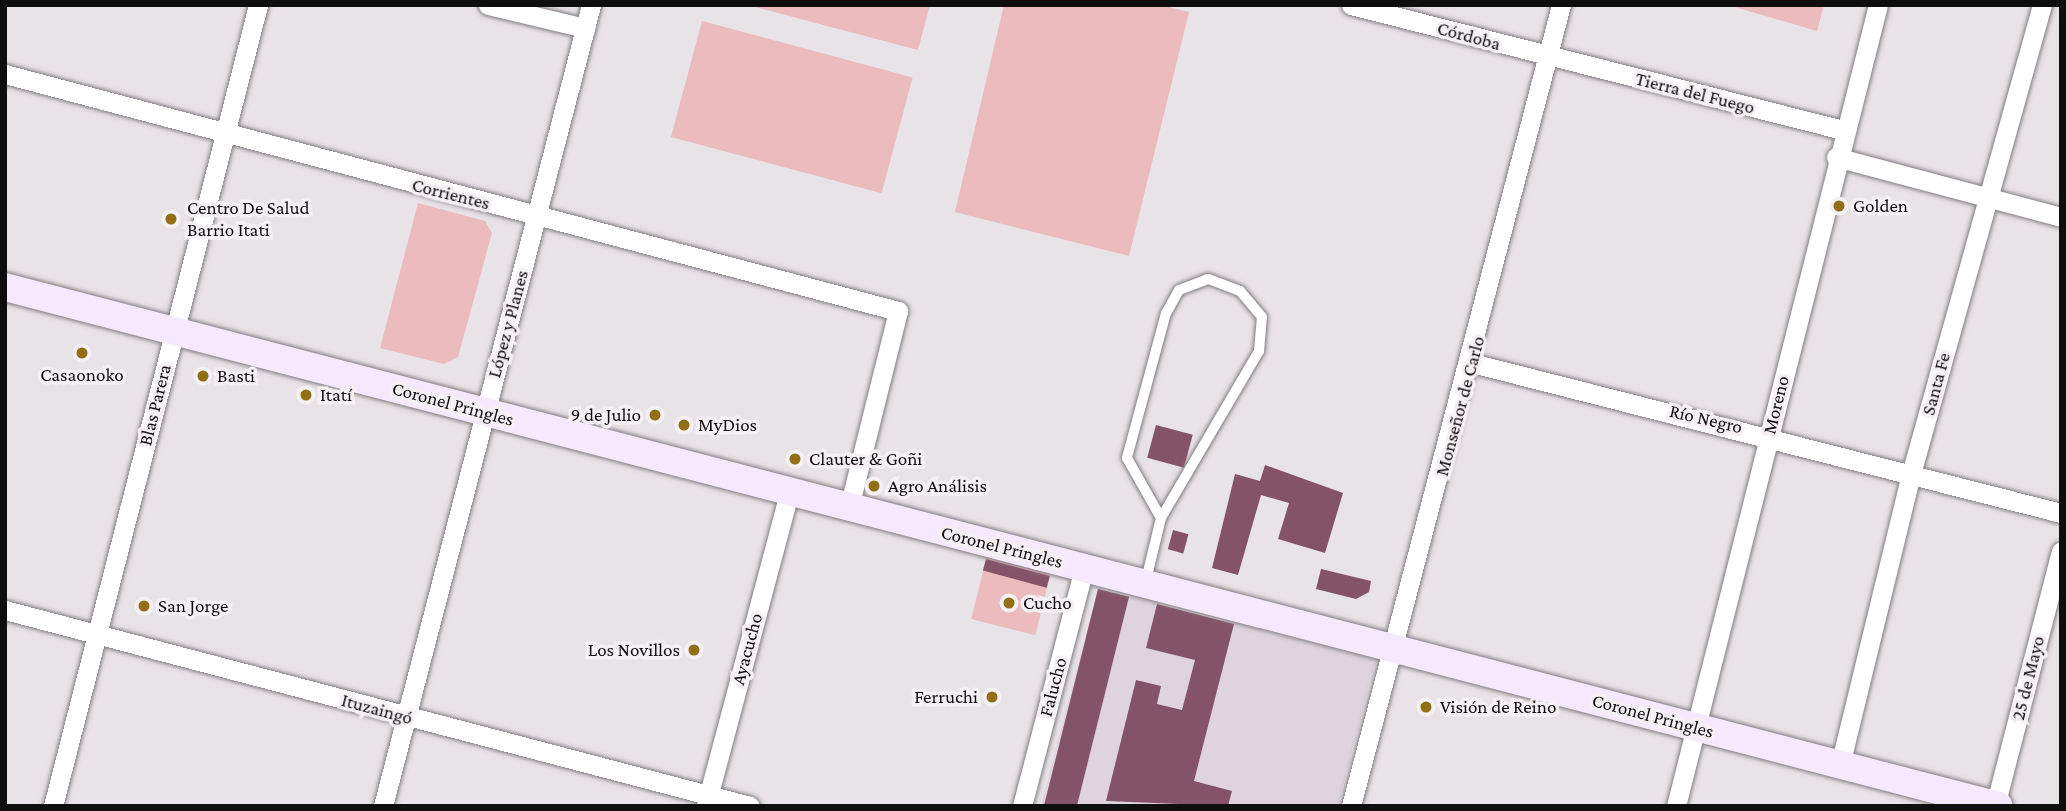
<!DOCTYPE html>
<meta charset="utf-8">
<style>
body{margin:0}
#map{position:relative;width:2066px;height:811px;overflow:hidden;background:#e8e3e7;font-family:"Crimson Pro",serif}
div>[style]{position:absolute}
[style*='--x']{left:calc(var(--x)*1px);top:calc(var(--y)*1px);width:calc(var(--w)*1px);rotate:calc(var(--a)*1deg)}
.built>*{inset:0;background:#dfd4de}
.green>*{inset:0;background:#ebbbbd;transform-origin:0 0}
.building>*{inset:0;background:#855368;transform-origin:0 0}
.roads{filter:drop-shadow(0 0 2px #817d81) drop-shadow(0 0 2px #817d81)}
.lane>*{height:10px;margin:-5px;padding:0 5px;transform-origin:5px;border-radius:5px;background:#fff}
.street>*{height:19px;margin:-9.5px;padding:0 9.5px;transform-origin:9.5px;border-radius:9.5px;background:#fff}
.secondary>*{height:28px;margin:-14px;padding:0 14px;transform-origin:14px;border-radius:14px;background:#f4e9fd}
.dots>*{width:19px;height:19px;translate:-50% -50%;box-sizing:border-box;border:4px solid #f5f0f4;border-radius:50%}
span{translate:-50% -50%;white-space:nowrap;text-align:center;line-height:1.15;-webkit-text-stroke:7px #f5f0f4;paint-order:stroke}
.street-label{font-size:19px;color:#0f0e0f}
.poi-label{font-size:19px;color:#0f0e0f}
.left{translate:0 -50%;text-align:left}
.right{translate:-100% -50%;text-align:right}
.frame{position:absolute;inset:0;border:7px solid #0f0e0f;pointer-events:none}
</style>
<div id="map">
<div class="built">
<i style="clip-path:polygon(1098px 588px,1376px 659px,1338px 806px,1041px 806px)"></i>
</div>
<div class="green">
<i style="clip-path:polygon(748px 5px,930px 5px,918px 50px)"></i>
<i style="clip-path:polygon(1004px 5px,1161px 5px,1189px 12px,1129px 256px,955px 212px)"></i>
<i style="clip-path:polygon(1728px 5px,1824px 5px,1817px 31px)"></i>
<i style="left:702px;top:21px;width:218px;height:120px;rotate:15deg"></i>
<i style="clip-path:polygon(418px 203px,485px 221px,492px 233px,458px 357px,444px 364px,380px 348px)"></i>
<i style="left:987px;top:556px;width:66px;height:65px;rotate:14deg"></i>
</div>
<div class="building">
<i style="left:1156px;top:425px;width:38px;height:34px;rotate:15deg"></i>
<i style="clip-path:polygon(1265px 465px,1343px 493px,1325px 553px,1278px 539px,1289px 503px,1261px 495px,1238px 575px,1212px 568px,1235px 474px,1260px 481px)"></i>
<i style="left:1173px;top:530px;width:16px;height:20px;rotate:15deg"></i>
<i style="left:986px;top:559px;width:66px;height:12px;rotate:15deg"></i>
<i style="clip-path:polygon(1321px 569px,1371px 581px,1369px 592px,1356px 599px,1316px 589px)"></i>
<i style="left:1098px;top:589px;width:32px;height:224px;rotate:14deg"></i>
<i style="clip-path:polygon(1157px 604px,1234px 624px,1194px 781px,1232px 791px,1228px 806px,1106px 801px,1136px 680px,1161px 686px,1157px 704px,1182px 710px,1195px 660px,1146px 648px)"></i>
</div>
<div class="roads">
<div class="lane">
<i style="--x:1146;--y:580;--w:64;--a:-76.4"></i>
<i style="--x:1161;--y:518;--w:194;--a:-59.6"></i>
<i style="--x:1259;--y:351;--w:34;--a:-85"></i>
<i style="--x:1262;--y:317;--w:34;--a:-130"></i>
<i style="--x:1240;--y:291;--w:34;--a:-159"></i>
<i style="--x:1208;--y:279;--w:31;--a:159"></i>
<i style="--x:1179;--y:290;--w:26;--a:119"></i>
<i style="--x:1166;--y:313;--w:150;--a:105.1"></i>
<i style="--x:1127;--y:458;--w:69;--a:60.5"></i>
</div>
<div class="street">
<i style="--x:488;--y:5;--w:100;--a:13.3"></i>
<i style="--x:1351;--y:5;--w:508;--a:14.26"></i>
<i style="--x:5;--y:74;--w:924;--a:14.86"></i>
<i style="--x:898;--y:311;--w:202;--a:104"></i>
<i style="--x:1836;--y:157;--w:233;--a:14.9"></i>
<i style="--x:1472;--y:363;--w:608;--a:14.29"></i>
<i style="--x:5;--y:610;--w:770;--a:14.74"></i>
<i style="--x:1840;--y:765;--w:300;--a:-76.3"></i>
<i style="--x:1911;--y:474;--w:487;--a:-74.4"></i>
<i style="--x:706;--y:805;--w:324;--a:-75.1"></i>
<i style="--x:53;--y:806;--w:827;--a:-75.64"></i>
<i style="--x:383;--y:806;--w:828;--a:-75.44"></i>
<i style="--x:1022;--y:806;--w:246;--a:-75.4"></i>
<i style="--x:1351;--y:806;--w:828;--a:-75.31"></i>
<i style="--x:1676;--y:806;--w:826;--a:-75.85"></i>
<i style="--x:1995;--y:806;--w:263;--a:-75.5"></i>
</div>
<div class="secondary">
<i style="--x:5;--y:287;--w:2060;--a:14.59"></i>
</div>
</div>
<div class="dots">
<i style="left:1839px;top:206px;background:#926e14"></i>
<i style="left:171px;top:219px;background:#926e14"></i>
<i style="left:82px;top:353px;background:#926e14"></i>
<i style="left:203px;top:376px;background:#926e14"></i>
<i style="left:306px;top:395px;background:#926e14"></i>
<i style="left:655px;top:415px;background:#926e14"></i>
<i style="left:684px;top:425px;background:#926e14"></i>
<i style="left:795px;top:459px;background:#926e14"></i>
<i style="left:874px;top:486px;background:#926e14"></i>
<i style="left:1009px;top:603px;background:#926e14"></i>
<i style="left:144px;top:606px;background:#926e14"></i>
<i style="left:694px;top:650px;background:#926e14"></i>
<i style="left:992px;top:697px;background:#926e14"></i>
<i style="left:1426px;top:707px;background:#926e14"></i>
</div>
<div class="street-label">
<span style="left:1469px;top:36px;rotate:15deg">Córdoba</span>
<span style="left:1695px;top:93px;rotate:14deg">Tierra del Fuego</span>
<span style="left:451px;top:194px;rotate:14deg">Corrientes</span>
<span style="left:508px;top:324px;rotate:-75deg">López y Planes</span>
<span style="left:1936px;top:384px;rotate:-75deg">Santa Fe</span>
<span style="left:453px;top:404px;rotate:15deg">Coronel Pringles</span>
<span style="left:155px;top:405px;rotate:-76deg">Blas Parera</span>
<span style="left:1776px;top:405px;rotate:-76deg">Moreno</span>
<span style="left:1460px;top:406px;rotate:-75deg">Monseñor de Carlo</span>
<span style="left:1706px;top:419px;rotate:13deg">Río Negro</span>
<span style="left:1002px;top:547px;rotate:14deg">Coronel Pringles</span>
<span style="left:747px;top:649px;rotate:-75deg">Ayacucho</span>
<span style="left:2028px;top:678px;rotate:-76deg">25 de Mayo</span>
<span style="left:1053px;top:687px;rotate:-75deg">Falucho</span>
<span style="left:377px;top:709px;rotate:15deg">Ituzaingó</span>
<span style="left:1653px;top:716px;rotate:15deg">Coronel Pringles</span>
</div>
<div class="poi-label">
<span class="left" style="left:1853px;top:206px">Golden</span>
<span class="left" style="left:187px;top:219px">Centro De Salud<br>Barrio Itati</span>
<span style="left:82px;top:375px">Casaonoko</span>
<span class="left" style="left:217px;top:376px">Basti</span>
<span class="left" style="left:320px;top:395px">Itatí</span>
<span class="right" style="left:641px;top:415px">9 de Julio</span>
<span class="left" style="left:698px;top:425px">MyDios</span>
<span class="left" style="left:809px;top:459px">Clauter &amp; Goñi</span>
<span class="left" style="left:888px;top:486px">Agro Análisis</span>
<span class="left" style="left:1023px;top:603px">Cucho</span>
<span class="left" style="left:158px;top:606px">San Jorge</span>
<span class="right" style="left:680px;top:650px">Los Novillos</span>
<span class="right" style="left:978px;top:697px">Ferruchi</span>
<span class="left" style="left:1440px;top:707px">Visión de Reino</span>
</div>
<div class="frame"></div>
</div>
